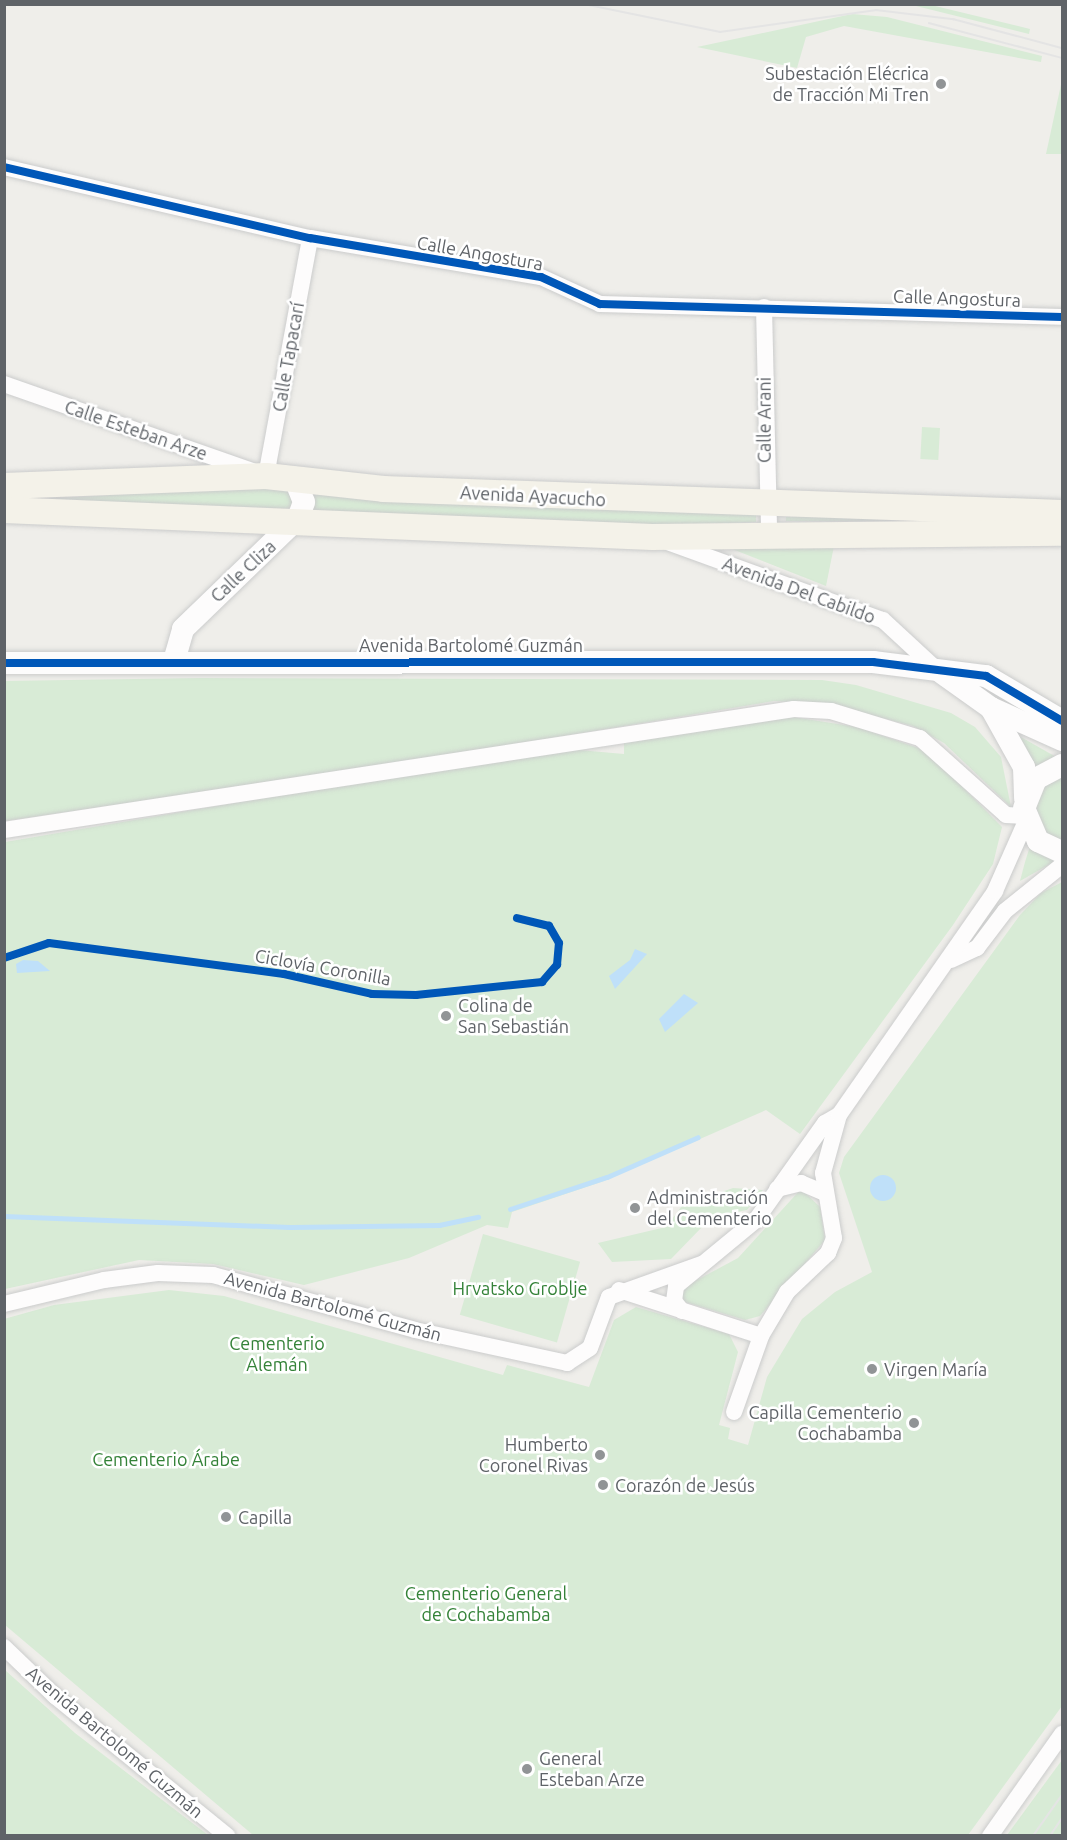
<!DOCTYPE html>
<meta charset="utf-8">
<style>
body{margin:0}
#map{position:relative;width:1067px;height:1840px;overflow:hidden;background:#efeeea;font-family:Ubuntu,sans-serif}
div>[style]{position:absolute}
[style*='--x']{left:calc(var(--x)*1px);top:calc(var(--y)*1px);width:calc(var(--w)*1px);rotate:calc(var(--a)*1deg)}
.green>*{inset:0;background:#d8ebd6;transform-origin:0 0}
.water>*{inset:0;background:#bfe0f9}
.round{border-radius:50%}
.stream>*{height:5px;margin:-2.5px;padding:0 2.5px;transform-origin:2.5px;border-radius:2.5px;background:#bfe0f9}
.roads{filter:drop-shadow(0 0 2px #cbcccc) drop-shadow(0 0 2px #cbcccc)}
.street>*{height:16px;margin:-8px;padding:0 8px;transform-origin:8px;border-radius:8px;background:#fdfcfc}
.secondary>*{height:22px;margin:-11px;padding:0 11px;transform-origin:11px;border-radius:11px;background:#fdfcfc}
.primary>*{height:26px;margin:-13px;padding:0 13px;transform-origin:13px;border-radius:13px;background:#f4f2e9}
.tram>*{height:1.5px;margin:-0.75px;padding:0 0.75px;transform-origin:0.75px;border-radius:0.75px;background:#e4e4e4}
.cycleway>*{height:8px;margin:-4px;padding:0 4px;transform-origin:4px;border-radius:4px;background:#0057b8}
.dots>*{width:16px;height:16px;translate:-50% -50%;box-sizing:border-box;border:3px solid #fff;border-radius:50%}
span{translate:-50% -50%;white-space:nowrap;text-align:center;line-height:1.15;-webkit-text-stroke:5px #fff;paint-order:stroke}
.poi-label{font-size:18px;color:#5f6368}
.right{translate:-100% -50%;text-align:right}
.left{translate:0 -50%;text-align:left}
.street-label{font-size:18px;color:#5f6368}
.park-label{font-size:18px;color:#348238}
.frame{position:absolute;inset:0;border:6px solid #5f6368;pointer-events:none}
</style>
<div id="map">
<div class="green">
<i style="clip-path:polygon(912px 5px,931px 5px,1030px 29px,1029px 34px)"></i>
<i style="clip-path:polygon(852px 14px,887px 17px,1042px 56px,1041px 62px,844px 26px,806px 37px,797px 68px,697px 47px)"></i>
<i style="clip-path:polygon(1062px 80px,1062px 154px,1046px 154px)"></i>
<i style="left:922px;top:427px;width:18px;height:32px;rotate:3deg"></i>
<i style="clip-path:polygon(241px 488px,282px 488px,293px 494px,291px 509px,5px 501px)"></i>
<i style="clip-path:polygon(313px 489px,394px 501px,756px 515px,756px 522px,617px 527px,312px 513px)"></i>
<i style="clip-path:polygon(786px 517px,930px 518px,931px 521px,786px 521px)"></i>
<i style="clip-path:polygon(835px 541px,826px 586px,732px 549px,732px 544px)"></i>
<i style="clip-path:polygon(201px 678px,822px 680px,856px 685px,951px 713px,975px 727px,1001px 757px,1011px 807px,944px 743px,913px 726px,829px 704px,774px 701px,384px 766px,5px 821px,4px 681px)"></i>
<i style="clip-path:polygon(793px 717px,857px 727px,927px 751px,1002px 827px,993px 864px,953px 925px,800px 1134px,766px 1110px,604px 1181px,512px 1212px,508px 1228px,487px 1225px,409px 1258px,304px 1285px,213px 1264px,139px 1260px,5px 1289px,5px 842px,556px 748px,624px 754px,624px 743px)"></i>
<i style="clip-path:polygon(1014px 733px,1035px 745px,1058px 758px,1032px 775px)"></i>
<i style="clip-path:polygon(1062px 777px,1062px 844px,1047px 836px,1037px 821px,1036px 803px,1044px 787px)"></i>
<i style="clip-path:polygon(1031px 843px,1057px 860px,1020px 881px,1025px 862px)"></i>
<i style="clip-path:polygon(1062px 882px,1062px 1706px,968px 1835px,253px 1835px,5px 1625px,4px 1319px,54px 1305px,169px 1290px,224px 1296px,503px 1375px,507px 1365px,589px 1387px,614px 1320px,636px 1307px,729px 1334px,738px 1352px,719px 1425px,730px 1428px,728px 1439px,748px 1445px,767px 1377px,802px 1319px,835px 1292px,872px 1272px,839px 1173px,844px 1157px,1020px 915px,1041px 893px)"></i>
<i style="clip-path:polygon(733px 1188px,763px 1190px,747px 1210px,720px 1215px,703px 1226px,671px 1259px,612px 1262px,598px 1243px,666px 1227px,682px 1206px)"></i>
<i style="clip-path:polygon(801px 1189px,820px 1207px,825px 1240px,760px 1316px,745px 1320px,682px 1301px,684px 1287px,738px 1258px)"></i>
<i style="left:483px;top:1234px;width:101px;height:84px;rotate:16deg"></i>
<i style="clip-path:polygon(5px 1670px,75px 1733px,208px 1835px,5px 1835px)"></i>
<i style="clip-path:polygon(1062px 1760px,1062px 1835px,1007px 1835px)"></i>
</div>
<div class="water">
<i style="clip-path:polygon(635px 949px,647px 954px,615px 989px,609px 976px,630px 960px)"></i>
<i style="clip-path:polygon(23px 960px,38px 961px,50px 971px,17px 973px,16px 964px)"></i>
<i style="clip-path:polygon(684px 994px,698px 1003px,665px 1032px,659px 1019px)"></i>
<i class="round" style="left:870px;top:1175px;width:26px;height:26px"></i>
</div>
<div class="stream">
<i style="--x:510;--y:1209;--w:102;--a:-18.3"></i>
<i style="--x:607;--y:1177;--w:99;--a:-23.7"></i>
<i style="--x:4;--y:1216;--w:286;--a:2.2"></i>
<i style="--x:290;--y:1227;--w:149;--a:-0.8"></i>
<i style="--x:439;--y:1225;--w:40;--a:-12"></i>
</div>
<div class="roads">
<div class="street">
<i style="--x:4;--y:167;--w:314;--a:13.1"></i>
<i style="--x:310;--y:238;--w:234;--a:9.6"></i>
<i style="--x:541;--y:277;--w:65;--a:24.6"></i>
<i style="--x:600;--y:304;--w:462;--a:1.6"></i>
<i style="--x:764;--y:307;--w:226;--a:88.7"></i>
<i style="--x:4;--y:384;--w:278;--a:19.3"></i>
<i style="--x:266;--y:476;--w:242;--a:-79.5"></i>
<i style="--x:670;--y:543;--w:226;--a:19.9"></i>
<i style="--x:883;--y:620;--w:74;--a:42.8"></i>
<i style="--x:4;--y:830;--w:799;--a:-8.71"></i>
<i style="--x:794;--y:709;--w:37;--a:3"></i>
<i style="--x:831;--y:711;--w:93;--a:16.9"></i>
<i style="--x:920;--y:738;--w:115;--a:41.8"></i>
<i style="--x:1006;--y:815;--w:19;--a:3"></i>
<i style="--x:951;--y:960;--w:29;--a:-25"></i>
<i style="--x:977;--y:948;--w:46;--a:-52.9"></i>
<i style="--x:1005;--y:911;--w:73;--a:-38.9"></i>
<i style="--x:777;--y:1189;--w:25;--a:-14"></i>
<i style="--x:801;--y:1183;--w:23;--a:23"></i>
<i style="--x:619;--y:1290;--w:149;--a:17.9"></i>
<i style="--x:4;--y:1304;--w:103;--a:-13.5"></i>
<i style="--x:104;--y:1280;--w:54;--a:-7.4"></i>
<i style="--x:158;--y:1273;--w:55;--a:2.1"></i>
<i style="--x:213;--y:1275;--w:209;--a:15.2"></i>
<i style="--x:415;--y:1330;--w:156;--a:12.2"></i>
<i style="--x:567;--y:1363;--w:27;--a:-33"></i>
<i style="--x:590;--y:1348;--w:54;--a:-69.6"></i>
<i style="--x:609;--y:1297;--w:98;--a:-19.7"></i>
<i style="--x:682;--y:1311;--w:13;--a:-129"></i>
<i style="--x:674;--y:1301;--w:15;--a:-82"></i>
<i style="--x:676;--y:1286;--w:104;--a:-39.5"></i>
<i style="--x:756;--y:1220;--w:119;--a:-54.6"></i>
<i style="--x:825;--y:1123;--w:16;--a:-30"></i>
<i style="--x:734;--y:1412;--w:81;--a:-70.4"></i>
<i style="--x:761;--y:1336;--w:51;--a:-59.4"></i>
<i style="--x:787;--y:1292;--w:57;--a:-43.6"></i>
<i style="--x:828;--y:1253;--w:16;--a:-68"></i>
<i style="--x:834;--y:1238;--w:66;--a:-99.6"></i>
<i style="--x:823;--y:1173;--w:60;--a:-74.6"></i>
<i style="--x:839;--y:1115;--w:273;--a:-55.1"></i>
<i style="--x:995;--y:891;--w:77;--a:-66.1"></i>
<i style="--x:4;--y:1647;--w:71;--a:43.9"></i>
<i style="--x:55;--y:1696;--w:222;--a:39.1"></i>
<i style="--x:990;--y:1836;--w:125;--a:-54.8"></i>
</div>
<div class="secondary">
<i style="--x:174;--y:661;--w:33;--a:-74"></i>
<i style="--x:183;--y:629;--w:160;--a:-44"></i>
<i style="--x:298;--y:518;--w:17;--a:-69"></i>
<i style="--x:304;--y:502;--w:24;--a:-112"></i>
<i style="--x:4;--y:663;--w:869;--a:-0.07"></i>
<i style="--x:873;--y:662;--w:114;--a:7.1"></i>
<i style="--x:986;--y:676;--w:88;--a:30.6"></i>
<i style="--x:942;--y:673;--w:60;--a:35.5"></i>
<i style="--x:991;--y:708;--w:68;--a:60.8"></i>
<i style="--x:1024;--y:767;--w:32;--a:88"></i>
<i style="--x:991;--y:708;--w:78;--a:24.3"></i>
<i style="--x:1062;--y:765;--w:30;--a:152"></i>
<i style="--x:1036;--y:779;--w:31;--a:112"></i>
<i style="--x:1024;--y:808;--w:36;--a:67"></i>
<i style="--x:1038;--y:841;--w:26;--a:25"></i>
</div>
<div class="primary">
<i style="--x:4;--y:486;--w:262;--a:-2.2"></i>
<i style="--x:266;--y:476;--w:118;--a:6.3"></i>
<i style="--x:383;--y:489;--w:679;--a:2.02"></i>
<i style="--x:4;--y:510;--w:649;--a:2.39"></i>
<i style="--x:652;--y:537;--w:410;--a:-0.6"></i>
</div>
</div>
<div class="tram">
<i style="--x:584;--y:4;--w:139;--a:11.6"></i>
<i style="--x:720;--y:32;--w:158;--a:-8"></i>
<i style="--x:876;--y:10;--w:78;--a:6.7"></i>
<i style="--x:953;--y:19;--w:113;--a:14.9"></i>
<i style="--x:929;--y:23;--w:138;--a:14.7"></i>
<i style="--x:1033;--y:1836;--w:50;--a:-54.7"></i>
<i style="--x:1050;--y:1836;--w:22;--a:-56"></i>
</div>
<div class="cycleway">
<i style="--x:4;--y:167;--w:314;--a:13.1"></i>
<i style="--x:310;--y:238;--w:234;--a:9.6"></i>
<i style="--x:541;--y:277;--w:65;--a:24.6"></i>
<i style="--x:600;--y:304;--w:462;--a:1.6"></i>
<i style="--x:4;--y:663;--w:869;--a:-0.07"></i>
<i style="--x:873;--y:662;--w:114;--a:7.1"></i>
<i style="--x:986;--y:676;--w:88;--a:30.6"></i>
<i style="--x:4;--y:958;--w:47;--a:-18.4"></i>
<i style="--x:49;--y:943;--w:237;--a:7.5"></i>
<i style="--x:284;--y:974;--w:90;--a:12.8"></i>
<i style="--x:372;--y:994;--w:44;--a:1.3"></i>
<i style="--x:416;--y:995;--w:127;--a:-5.9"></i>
<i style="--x:542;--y:982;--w:23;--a:-49"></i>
<i style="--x:557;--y:965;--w:22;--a:-85"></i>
<i style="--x:559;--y:943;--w:20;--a:-120"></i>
<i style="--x:549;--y:926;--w:33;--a:-166"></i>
</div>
<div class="dots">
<i style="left:941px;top:84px;background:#919496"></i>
<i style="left:446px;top:1016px;background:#919496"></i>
<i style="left:635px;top:1208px;background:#919496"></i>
<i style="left:872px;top:1369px;background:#919496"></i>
<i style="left:914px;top:1423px;background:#919496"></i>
<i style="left:600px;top:1455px;background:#919496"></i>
<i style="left:603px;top:1485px;background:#919496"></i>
<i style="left:226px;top:1517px;background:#919496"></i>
<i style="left:527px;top:1769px;background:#919496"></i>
</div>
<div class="poi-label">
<span class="right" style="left:929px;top:84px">Subestación Elécrica<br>de Tracción Mi Tren</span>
<span class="left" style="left:458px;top:1016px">Colina de<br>San Sebastián</span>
<span class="left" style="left:647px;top:1208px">Administración<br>del Cementerio</span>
<span class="left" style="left:884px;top:1369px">Virgen María</span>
<span class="right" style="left:902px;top:1423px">Capilla Cementerio<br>Cochabamba</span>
<span class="right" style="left:588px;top:1455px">Humberto<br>Coronel Rivas</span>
<span class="left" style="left:615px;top:1485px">Corazón de Jesús</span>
<span class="left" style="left:238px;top:1517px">Capilla</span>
<span class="left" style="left:539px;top:1769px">General<br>Esteban Arze</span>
</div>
<div class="street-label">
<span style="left:480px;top:253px;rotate:10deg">Calle Angostura</span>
<span style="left:957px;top:298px;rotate:2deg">Calle Angostura</span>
<span style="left:288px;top:357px;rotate:-80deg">Calle Tapacarí</span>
<span style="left:764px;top:420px;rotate:-90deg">Calle Arani</span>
<span style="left:136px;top:430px;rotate:19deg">Calle Esteban Arze</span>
<span style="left:533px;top:496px;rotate:3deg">Avenida Ayacucho</span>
<span style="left:243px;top:571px;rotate:-43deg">Calle Cliza</span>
<span style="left:799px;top:590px;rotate:20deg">Avenida Del Cabildo</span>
<span style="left:471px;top:645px">Avenida Bartolomé Guzmán</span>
<span style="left:323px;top:967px;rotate:10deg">Ciclovía Coronilla</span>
<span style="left:333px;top:1306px;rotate:15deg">Avenida Bartolomé Guzmán</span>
<span style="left:115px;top:1742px;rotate:40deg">Avenida Bartolomé Guzmán</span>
</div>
<div class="park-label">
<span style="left:520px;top:1288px">Hrvatsko Groblje</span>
<span style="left:277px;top:1354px">Cementerio<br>Alemán</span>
<span style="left:166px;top:1459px">Cementerio Árabe</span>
<span style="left:486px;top:1604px">Cementerio General<br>de Cochabamba</span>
</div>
<div class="frame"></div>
</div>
